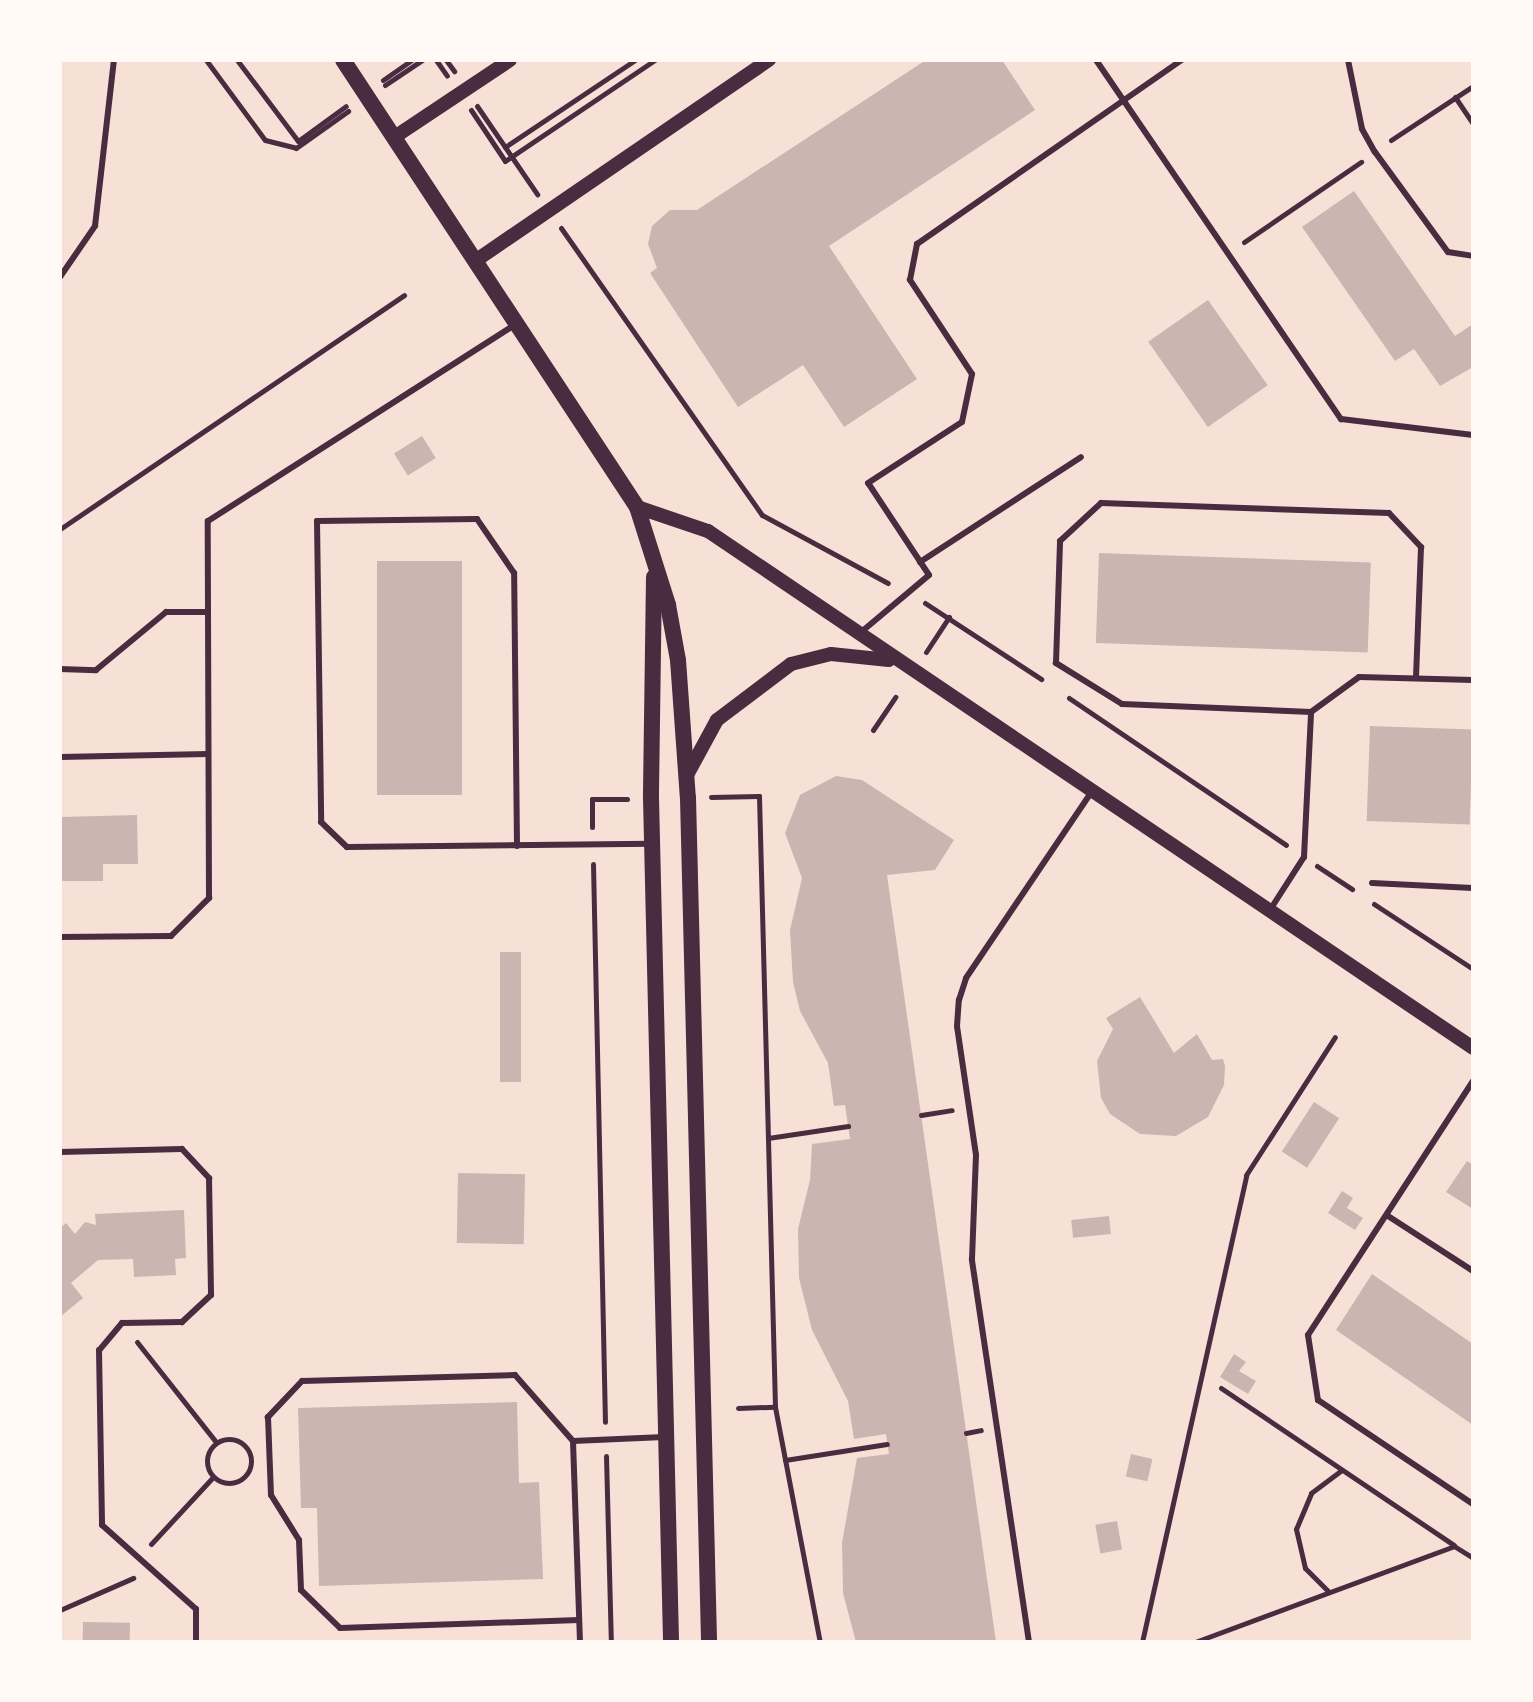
<!DOCTYPE html>
<style>
body{margin:0}
#map{position:relative;width:1533px;height:1702px;overflow:hidden;background:#f7e1d7;font-family:"Work Sans",sans-serif}
div>[style]{position:absolute}
[style*='--x']{left:calc(var(--x)*1px);top:calc(var(--y)*1px);width:calc(var(--w)*1px);rotate:calc(var(--a)*1deg)}
.building>*{inset:0;background:#ccb4b1;transform-origin:0 0}
.path>*{height:5px;margin:-2.5px;padding:0 2.5px;transform-origin:2.5px;border-radius:2.5px;background:#4a2c40}
.path>.ring{margin:-2.5px;padding:0;box-sizing:content-box;background:none;border:5px solid #4a2c40;border-radius:50%}
.service>*{height:6px;margin:-3px;padding:0 3px;transform-origin:3px;border-radius:3px;background:#4a2c40}
.tertiary>*{height:14px;margin:-7px;padding:0 7px;transform-origin:7px;border-radius:7px;background:#4a2c40}
.secondary>*{height:16px;margin:-8px;padding:0 8px;transform-origin:8px;border-radius:8px;background:#4a2c40}
span{translate:-50% -50%;white-space:nowrap;text-align:center;line-height:1.15;-webkit-text-stroke:7px #fffaf5;paint-order:stroke}
.frame{position:absolute;inset:0;border:62px solid #fffaf5;pointer-events:none}
</style>
<div id="map">
<div class="building">
<i style="clip-path:polygon(926px 60px,1002px 60px,1035px 110px,829px 246px,917px 379px,844px 427px,803px 365px,738px 407px,650px 273px,657px 268px,648px 244px,652px 226px,670px 210px,697px 210px)"></i>
<i style="clip-path:polygon(1354px 191px,1455px 336px,1473px 324px,1473px 367px,1440px 386px,1414px 349px,1395px 361px,1302px 227px)"></i>
<i style="left:1208px;top:300px;width:104px;height:73px;rotate:55deg"></i>
<i style="left:422px;top:436px;width:26px;height:33px;rotate:58deg"></i>
<i style="left:1099px;top:553px;width:272px;height:90px;rotate:2deg"></i>
<i style="left:462px;top:561px;width:234px;height:85px;rotate:90deg"></i>
<i style="left:1370px;top:726px;width:103px;height:95px;rotate:2deg"></i>
<i style="clip-path:polygon(836px 776px,862px 780px,954px 840px,935px 870px,887px 875px,996px 1642px,856px 1642px,843px 1593px,842px 1543px,857px 1458px,889px 1454px,886px 1434px,854px 1439px,848px 1401px,812px 1330px,799px 1278px,798px 1229px,810px 1180px,812px 1144px,850px 1139px,845px 1105px,834px 1106px,828px 1063px,800px 1011px,793px 982px,790px 930px,802px 878px,785px 833px,800px 795px)"></i>
<i style="clip-path:polygon(137px 815px,138px 864px,103px 864px,103px 881px,61px 881px,60px 817px)"></i>
<i style="left:500px;top:952px;width:21px;height:130px"></i>
<i style="clip-path:polygon(1140px 997px,1174px 1053px,1197px 1034px,1212px 1060px,1223px 1059px,1225px 1066px,1224px 1085px,1208px 1117px,1176px 1136px,1140px 1134px,1110px 1114px,1101px 1098px,1097px 1061px,1113px 1029px,1106px 1018px)"></i>
<i style="left:1314px;top:1102px;width:30px;height:59px;rotate:33deg"></i>
<i style="clip-path:polygon(1467px 1161px,1473px 1165px,1473px 1209px,1446px 1192px)"></i>
<i style="left:458px;top:1173px;width:67px;height:70px;rotate:1deg"></i>
<i style="clip-path:polygon(1342px 1191px,1353px 1198px,1347px 1208px,1363px 1218px,1355px 1230px,1328px 1213px)"></i>
<i style="clip-path:polygon(184px 1210px,186px 1258px,175px 1259px,176px 1275px,134px 1277px,133px 1259px,98px 1260px,71px 1283px,83px 1298px,60px 1317px,60px 1228px,66px 1223px,75px 1234px,85px 1222px,96px 1225px,95px 1214px)"></i>
<i style="left:1109px;top:1216px;width:18px;height:38px;rotate:84deg"></i>
<i style="clip-path:polygon(1372px 1274px,1473px 1344px,1473px 1425px,1336px 1330px)"></i>
<i style="clip-path:polygon(1234px 1354px,1246px 1362px,1239px 1371px,1256px 1381px,1248px 1394px,1220px 1377px)"></i>
<i style="clip-path:polygon(517px 1402px,519px 1483px,539px 1482px,543px 1579px,319px 1586px,317px 1508px,301px 1508px,298px 1408px)"></i>
<i style="left:1131px;top:1454px;width:22px;height:23px;rotate:13deg"></i>
<i style="left:1117px;top:1521px;width:29px;height:22px;rotate:80deg"></i>
<i style="left:83px;top:1622px;width:47px;height:20px;rotate:1deg"></i>
</div>
<div class="path">
<i style="--x:206;--y:60;--w:99;--a:53.6"></i>
<i style="--x:265;--y:140;--w:32;--a:14"></i>
<i style="--x:296;--y:148;--w:64;--a:-35.4"></i>
<i style="--x:237;--y:60;--w:101;--a:53"></i>
<i style="--x:298;--y:141;--w:59;--a:-36.1"></i>
<i style="--x:436;--y:60;--w:19;--a:55"></i>
<i style="--x:446;--y:60;--w:14;--a:54"></i>
<i style="--x:383;--y:80;--w:35;--a:-35"></i>
<i style="--x:385;--y:85;--w:45;--a:-34"></i>
<i style="--x:1455;--y:97;--w:32;--a:56"></i>
<i style="--x:477;--y:106;--w:107;--a:55.7"></i>
<i style="--x:471;--y:110;--w:61;--a:56.3"></i>
<i style="--x:505;--y:161;--w:181;--a:-34"></i>
<i style="--x:1391;--y:140;--w:98;--a:-33.4"></i>
<i style="--x:505;--y:147;--w:156;--a:-33.8"></i>
<i style="--x:561;--y:228;--w:350;--a:55"></i>
<i style="--x:762;--y:515;--w:143;--a:28.4"></i>
<i style="--x:1244;--y:242;--w:142;--a:-34.4"></i>
<i style="--x:60;--y:529;--w:416;--a:-34.2"></i>
<i style="--x:925;--y:603;--w:139;--a:33.2"></i>
<i style="--x:926;--y:652;--w:42;--a:-56.7"></i>
<i style="--x:1069;--y:698;--w:262;--a:34.1"></i>
<i style="--x:873;--y:730;--w:40;--a:-56"></i>
<i style="--x:711;--y:797;--w:48;--a:-1.2"></i>
<i style="--x:759;--y:796;--w:611;--a:88.5"></i>
<i style="--x:775;--y:1407;--w:239;--a:79.2"></i>
<i style="--x:592;--y:827;--w:28;--a:-90"></i>
<i style="--x:592;--y:799;--w:35;--a:0"></i>
<i style="--x:593;--y:864;--w:558;--a:88.77"></i>
<i style="--x:1317;--y:866;--w:42;--a:33.3"></i>
<i style="--x:1374;--y:904;--w:118;--a:33.3"></i>
<i style="--x:921;--y:1115;--w:31;--a:-9"></i>
<i style="--x:768;--y:1138;--w:81;--a:-8.5"></i>
<i style="--x:137;--y:1342;--w:127;--a:51.7"></i>
<i style="--x:1221;--y:1388;--w:281;--a:34"></i>
<i style="--x:738;--y:1408;--w:37;--a:-2"></i>
<i style="--x:966;--y:1433;--w:15;--a:-11"></i>
<i class="ring" style="left:207px;top:1439px;width:39px;height:39px"></i>
<i style="--x:606;--y:1456;--w:186;--a:88.5"></i>
<i style="--x:785;--y:1460;--w:103;--a:-8.9"></i>
<i style="--x:151;--y:1544;--w:91;--a:-47.2"></i>
<i style="--x:1329;--y:1592;--w:34;--a:-135"></i>
<i style="--x:1305;--y:1568;--w:40;--a:-103"></i>
<i style="--x:1296;--y:1529;--w:39;--a:-67"></i>
<i style="--x:1311;--y:1493;--w:38;--a:-37"></i>
<i style="--x:60;--y:1610;--w:80;--a:-23.7"></i>
<i style="--x:1142;--y:1642;--w:478;--a:-77.4"></i>
<i style="--x:1246;--y:1175;--w:164;--a:-57.2"></i>
<i style="--x:1195;--y:1642;--w:276;--a:-20.3"></i>
<i style="--x:1454;--y:1546;--w:22;--a:32"></i>
</div>
<div class="service">
<i style="--x:1096;--y:60;--w:435;--a:55.7"></i>
<i style="--x:1341;--y:419;--w:133;--a:6.9"></i>
<i style="--x:1348;--y:60;--w:70;--a:78.5"></i>
<i style="--x:1362;--y:129;--w:26;--a:61"></i>
<i style="--x:1375;--y:152;--w:124;--a:53.9"></i>
<i style="--x:1448;--y:252;--w:25;--a:9"></i>
<i style="--x:60;--y:277;--w:62;--a:-55.5"></i>
<i style="--x:95;--y:226;--w:167;--a:-83.5"></i>
<i style="--x:920;--y:562;--w:192;--a:-33.1"></i>
<i style="--x:860;--y:633;--w:90;--a:-40"></i>
<i style="--x:929;--y:575;--w:110;--a:-123.5"></i>
<i style="--x:868;--y:483;--w:112;--a:-33"></i>
<i style="--x:962;--y:422;--w:49;--a:-78.2"></i>
<i style="--x:972;--y:374;--w:113;--a:-123.4"></i>
<i style="--x:910;--y:280;--w:37;--a:-79"></i>
<i style="--x:917;--y:244;--w:323;--a:-34.8"></i>
<i style="--x:60;--y:669;--w:36;--a:2"></i>
<i style="--x:96;--y:670;--w:91;--a:-39.6"></i>
<i style="--x:166;--y:612;--w:42;--a:0"></i>
<i style="--x:1311;--y:712;--w:59;--a:-36.1"></i>
<i style="--x:1359;--y:677;--w:114;--a:1.5"></i>
<i style="--x:60;--y:757;--w:148;--a:-1.2"></i>
<i style="--x:517;--y:846;--w:273;--a:-90.6"></i>
<i style="--x:514;--y:573;--w:65;--a:-124.4"></i>
<i style="--x:477;--y:519;--w:160;--a:179.3"></i>
<i style="--x:317;--y:521;--w:301;--a:89.2"></i>
<i style="--x:321;--y:822;--w:36;--a:44"></i>
<i style="--x:347;--y:847;--w:305;--a:-0.6"></i>
<i style="--x:1372;--y:883;--w:101;--a:2.8"></i>
<i style="--x:1270;--y:910;--w:63;--a:-57.3"></i>
<i style="--x:1304;--y:857;--w:145;--a:-87.2"></i>
<i style="--x:1311;--y:712;--w:189;--a:-177.6"></i>
<i style="--x:1122;--y:704;--w:78;--a:-148.2"></i>
<i style="--x:1056;--y:663;--w:122;--a:-88.1"></i>
<i style="--x:1060;--y:541;--w:56;--a:-42.8"></i>
<i style="--x:1101;--y:503;--w:288;--a:2"></i>
<i style="--x:1389;--y:513;--w:47;--a:46.7"></i>
<i style="--x:1421;--y:547;--w:131;--a:92.2"></i>
<i style="--x:60;--y:937;--w:111;--a:-0.5"></i>
<i style="--x:171;--y:936;--w:54;--a:-45"></i>
<i style="--x:209;--y:898;--w:377;--a:-90.2"></i>
<i style="--x:208;--y:521;--w:364;--a:-32.6"></i>
<i style="--x:1473;--y:1081;--w:303;--a:123"></i>
<i style="--x:1308;--y:1335;--w:66;--a:81.3"></i>
<i style="--x:1318;--y:1400;--w:187;--a:33.9"></i>
<i style="--x:60;--y:1152;--w:122;--a:-1.4"></i>
<i style="--x:182;--y:1149;--w:40;--a:47"></i>
<i style="--x:209;--y:1178;--w:117;--a:89"></i>
<i style="--x:211;--y:1295;--w:40;--a:137"></i>
<i style="--x:182;--y:1322;--w:60;--a:179"></i>
<i style="--x:122;--y:1323;--w:35;--a:130"></i>
<i style="--x:99;--y:1350;--w:175;--a:89"></i>
<i style="--x:102;--y:1525;--w:126;--a:41.8"></i>
<i style="--x:196;--y:1609;--w:33;--a:90"></i>
<i style="--x:1388;--y:1216;--w:101;--a:32.9"></i>
<i style="--x:573;--y:1441;--w:88;--a:-131.3"></i>
<i style="--x:515;--y:1375;--w:213;--a:178.4"></i>
<i style="--x:302;--y:1381;--w:50;--a:133.4"></i>
<i style="--x:268;--y:1417;--w:78;--a:87.8"></i>
<i style="--x:271;--y:1495;--w:53;--a:58.1"></i>
<i style="--x:299;--y:1540;--w:50;--a:87.7"></i>
<i style="--x:301;--y:1590;--w:54;--a:44.3"></i>
<i style="--x:340;--y:1628;--w:239;--a:-1.9"></i>
<i style="--x:580;--y:1642;--w:201;--a:-92"></i>
<i style="--x:573;--y:1441;--w:91;--a:-2.5"></i>
<i style="--x:1029;--y:1642;--w:387;--a:-98.5"></i>
<i style="--x:972;--y:1259;--w:104;--a:-87.8"></i>
<i style="--x:976;--y:1155;--w:130;--a:-98.4"></i>
<i style="--x:957;--y:1026;--w:26;--a:-86"></i>
<i style="--x:959;--y:1000;--w:23;--a:-72"></i>
<i style="--x:966;--y:978;--w:225;--a:-56"></i>
</div>
<div class="tertiary">
<i style="--x:396;--y:136;--w:137;--a:-33.7"></i>
<i style="--x:478;--y:259;--w:353;--a:-34.4"></i>
<i style="--x:637;--y:507;--w:75;--a:18.7"></i>
<i style="--x:708;--y:531;--w:923;--a:34.05"></i>
<i style="--x:686;--y:777;--w:65;--a:-61.5"></i>
<i style="--x:717;--y:720;--w:93;--a:-37.1"></i>
<i style="--x:791;--y:664;--w:41;--a:-14"></i>
<i style="--x:831;--y:654;--w:58;--a:5.9"></i>
</div>
<div class="secondary">
<i style="--x:343;--y:60;--w:535;--a:56.67"></i>
<i style="--x:637;--y:507;--w:103;--a:72.4"></i>
<i style="--x:668;--y:605;--w:56;--a:79.7"></i>
<i style="--x:678;--y:660;--w:138;--a:85.9"></i>
<i style="--x:688;--y:798;--w:844;--a:88.57"></i>
<i style="--x:654;--y:577;--w:221;--a:90.8"></i>
<i style="--x:651;--y:798;--w:844;--a:88.64"></i>
</div>
<div class="frame"></div>
</div>
